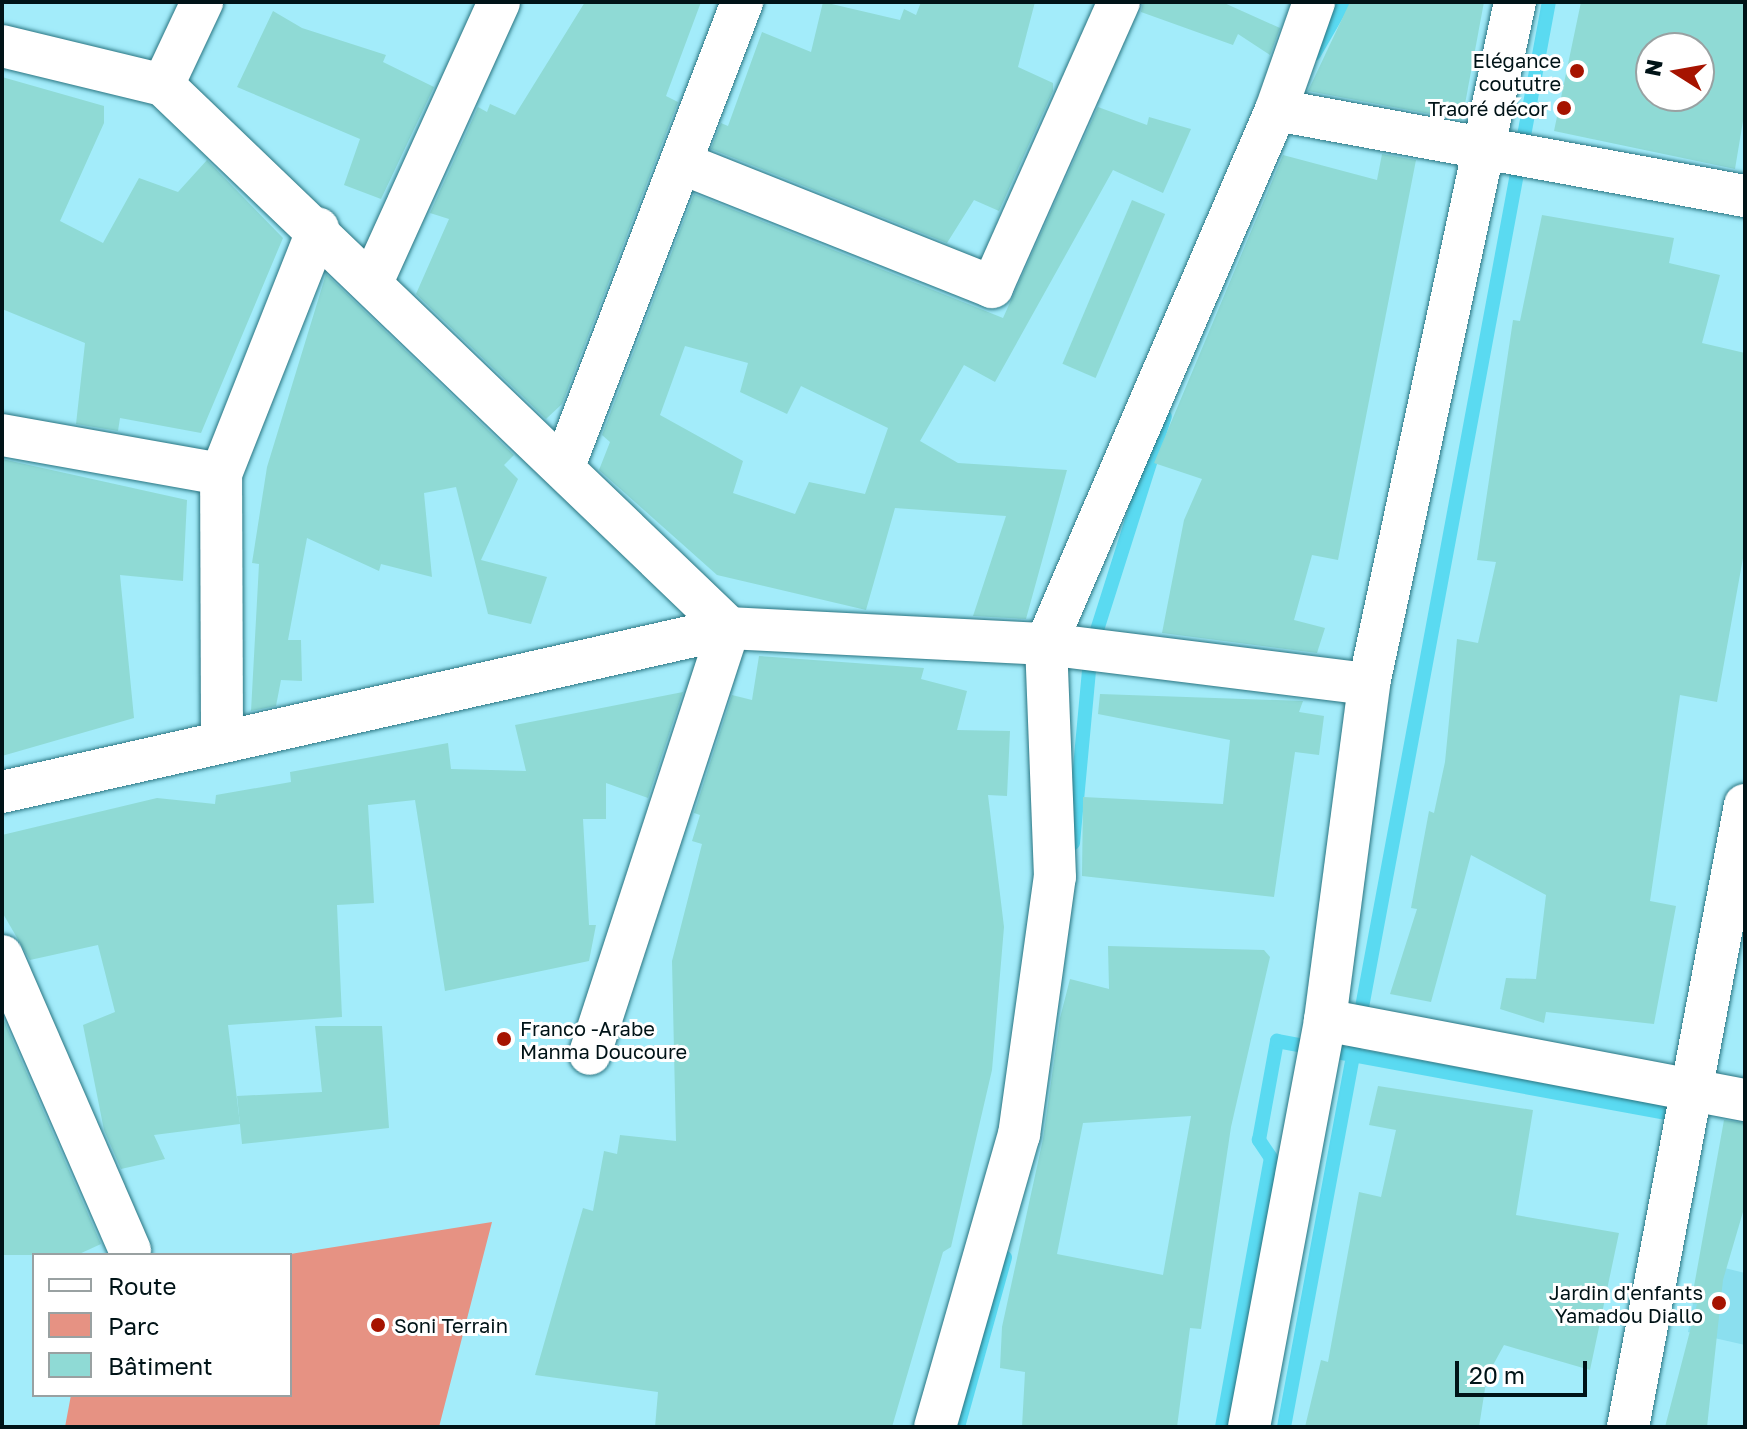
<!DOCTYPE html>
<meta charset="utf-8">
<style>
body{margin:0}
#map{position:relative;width:1747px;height:1429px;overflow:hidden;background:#a3ecfa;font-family:"Golos Text",sans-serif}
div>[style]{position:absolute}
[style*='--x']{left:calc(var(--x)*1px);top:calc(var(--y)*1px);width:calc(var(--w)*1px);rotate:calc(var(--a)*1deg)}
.built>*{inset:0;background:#8bdfef}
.green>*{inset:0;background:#e69283}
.stream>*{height:14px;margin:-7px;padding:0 7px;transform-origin:7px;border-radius:7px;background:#5adaf1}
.building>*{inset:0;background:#8fdad5;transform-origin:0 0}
.roads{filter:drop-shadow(0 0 2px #297481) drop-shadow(0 0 2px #297481)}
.minor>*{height:42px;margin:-21px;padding:0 21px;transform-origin:21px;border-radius:21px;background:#fff}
.dots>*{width:22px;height:22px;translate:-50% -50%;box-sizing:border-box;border:4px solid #fff;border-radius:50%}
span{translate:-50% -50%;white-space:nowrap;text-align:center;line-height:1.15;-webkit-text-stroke:6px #fff;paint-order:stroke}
.poi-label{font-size:20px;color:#001317}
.right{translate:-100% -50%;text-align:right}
.left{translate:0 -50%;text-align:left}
.frame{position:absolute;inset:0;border:4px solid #001317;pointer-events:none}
.legend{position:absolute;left:32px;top:1253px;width:260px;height:144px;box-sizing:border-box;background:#fff;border:2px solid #99a1a2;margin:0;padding:10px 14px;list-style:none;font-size:24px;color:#001317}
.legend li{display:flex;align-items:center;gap:16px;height:40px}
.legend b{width:40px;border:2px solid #99a1a2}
.north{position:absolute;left:1635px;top:32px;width:80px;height:80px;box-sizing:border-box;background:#fff;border:2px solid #99a1a2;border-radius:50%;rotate:281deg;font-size:22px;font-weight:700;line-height:32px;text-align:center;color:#001317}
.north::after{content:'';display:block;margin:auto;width:28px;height:36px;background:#a61300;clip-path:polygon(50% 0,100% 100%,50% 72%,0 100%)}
.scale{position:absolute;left:1455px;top:1361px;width:132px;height:36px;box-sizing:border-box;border:4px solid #001317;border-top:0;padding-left:10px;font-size:24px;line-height:28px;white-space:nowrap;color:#001317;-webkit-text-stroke:6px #fff;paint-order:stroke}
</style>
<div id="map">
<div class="built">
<i style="clip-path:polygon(1700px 1262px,1745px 1273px,1745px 1345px,1688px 1332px)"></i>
</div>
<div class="green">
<i style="clip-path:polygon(492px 1222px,439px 1427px,65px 1427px,71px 1395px,290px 1395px,290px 1255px,284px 1255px)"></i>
</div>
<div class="stream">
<i style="--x:1314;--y:54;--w:60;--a:-60"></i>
<i style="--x:1073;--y:843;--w:195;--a:-84.7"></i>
<i style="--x:1091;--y:649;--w:244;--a:-72.4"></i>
<i style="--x:958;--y:1427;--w:176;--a:-74.5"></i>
<i style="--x:1222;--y:1427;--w:273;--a:-79.7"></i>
<i style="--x:1271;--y:1158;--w:22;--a:-124"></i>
<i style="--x:1259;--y:1140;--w:101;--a:-79.7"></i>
<i style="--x:1277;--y:1041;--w:395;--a:10.5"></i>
<i style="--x:1284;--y:1427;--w:1449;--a:-79.47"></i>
</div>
<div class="building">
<i style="clip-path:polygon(585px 2px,701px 2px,666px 96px,678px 102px,562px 404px,546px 419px,416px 294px,449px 219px,430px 213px,478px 107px,487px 112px,490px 104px,515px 115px)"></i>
<i style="clip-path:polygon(823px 2px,900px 20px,904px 9px,916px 15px,921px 2px,1035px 2px,1018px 67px,1053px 83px,1053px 91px,999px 211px,974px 200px,947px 243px,711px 149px,721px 123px,728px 126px,762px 32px,811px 52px)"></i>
<i style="clip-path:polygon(1143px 2px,1222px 2px,1280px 28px,1270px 55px,1238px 34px,1233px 45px,1141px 12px)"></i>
<i style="clip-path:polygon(1350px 2px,1484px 2px,1462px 120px,1308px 91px)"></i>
<i style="clip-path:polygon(evenodd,1581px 2px,1745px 2px,1745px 109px,1735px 169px,1554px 131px,1581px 2px,1651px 48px,1699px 48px,1699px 96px,1651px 96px,1651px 48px)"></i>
<i style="clip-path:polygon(273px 11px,302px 28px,386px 55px,383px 62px,434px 87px,381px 199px,344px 185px,360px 139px,237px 87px)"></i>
<i style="clip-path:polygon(2px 77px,104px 106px,104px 123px,60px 221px,103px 243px,139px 178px,178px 192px,207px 160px,283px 238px,201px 433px,120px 418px,118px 431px,76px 424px,85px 343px,2px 309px)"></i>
<i style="clip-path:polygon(evenodd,1098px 107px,1147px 125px,1149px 117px,1191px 129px,1163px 193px,1113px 170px,995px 382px,964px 365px,920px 441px,958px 463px,1067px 470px,1026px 619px,973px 616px,1006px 516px,895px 508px,866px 610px,717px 575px,599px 470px,610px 442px,602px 435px,694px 194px,1003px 318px,1098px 107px,685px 346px,748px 363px,740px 392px,787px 414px,801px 386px,888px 428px,865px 494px,809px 482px,795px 514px,733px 493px,743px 461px,660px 415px,685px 346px)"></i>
<i style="clip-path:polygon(1382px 154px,1416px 160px,1338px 560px,1312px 555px,1294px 620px,1325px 628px,1317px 653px,1162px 633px,1184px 520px,1202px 479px,1154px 463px,1283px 155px,1377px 180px)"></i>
<i style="left:1132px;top:200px;width:36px;height:178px;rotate:23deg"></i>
<i style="clip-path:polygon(1542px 215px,1674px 238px,1669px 263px,1720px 275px,1702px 343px,1745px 353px,1745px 547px,1717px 702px,1680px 695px,1650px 901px,1676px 906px,1654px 1024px,1546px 1012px,1544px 1023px,1500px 1009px,1506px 978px,1536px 979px,1546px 895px,1471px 855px,1431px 1002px,1390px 994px,1417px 909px,1411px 908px,1429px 811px,1434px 813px,1445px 762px,1457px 639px,1478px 643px,1496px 562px,1477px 560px,1513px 320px,1520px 321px)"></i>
<i style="clip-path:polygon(326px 274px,514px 455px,504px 465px,518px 479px,481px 560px,547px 577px,531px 624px,488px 614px,456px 487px,424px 493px,432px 577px,381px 564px,379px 571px,307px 538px,288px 640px,301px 640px,302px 681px,281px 680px,276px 706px,251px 711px,259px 564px,252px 563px,267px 467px)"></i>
<i style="clip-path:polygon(2px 459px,187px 500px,183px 581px,120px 575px,134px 718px,2px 756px)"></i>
<i style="clip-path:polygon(759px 656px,924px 668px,921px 679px,967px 691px,957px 730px,1010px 731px,1007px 796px,988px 795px,1004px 927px,992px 1070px,951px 1247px,943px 1252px,892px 1427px,655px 1427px,658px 1392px,535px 1375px,583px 1208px,593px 1211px,604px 1151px,617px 1154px,620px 1135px,676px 1141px,672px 961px,702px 844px,692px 841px,700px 815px,694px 813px,732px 695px,752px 700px)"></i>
<i style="clip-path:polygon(683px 692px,648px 798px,606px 783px,606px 819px,583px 819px,589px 925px,596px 925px,589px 961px,445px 991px,415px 800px,368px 805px,374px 903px,337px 905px,342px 1017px,228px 1025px,240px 1124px,154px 1135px,165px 1159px,121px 1169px,104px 1130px,83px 1025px,115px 1012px,98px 945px,30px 960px,2px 912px,2px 835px,157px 798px,215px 804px,216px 795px,291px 782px,290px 772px,448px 743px,451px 769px,526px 771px,515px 725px)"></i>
<i style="clip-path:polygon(1100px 694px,1303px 701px,1299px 712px,1324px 716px,1319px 755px,1295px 752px,1274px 897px,1082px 876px,1083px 797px,1223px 804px,1230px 740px,1098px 714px)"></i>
<i style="clip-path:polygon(evenodd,1108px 946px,1264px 950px,1270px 957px,1231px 1127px,1201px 1329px,1190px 1328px,1177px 1427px,1022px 1427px,1025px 1372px,1000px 1368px,1002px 1327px,1043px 1139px,1060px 1018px,1070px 979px,1109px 989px,1108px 946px,1191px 1116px,1163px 1275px,1057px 1254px,1083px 1123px,1191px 1116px)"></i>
<i style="clip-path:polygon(2px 1016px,101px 1244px,77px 1255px,2px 1255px)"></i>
<i style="clip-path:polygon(315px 1026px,382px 1026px,389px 1128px,242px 1144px,237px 1096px,322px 1092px)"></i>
<i style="clip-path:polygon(1378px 1086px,1533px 1110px,1516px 1215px,1619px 1233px,1590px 1370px,1504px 1345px,1487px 1376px,1479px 1427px,1305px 1427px,1321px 1360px,1328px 1362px,1359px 1192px,1381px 1197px,1396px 1130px,1369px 1125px)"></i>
<i style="clip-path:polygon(1724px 1120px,1745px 1123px,1745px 1205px,1723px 1280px,1707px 1427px,1665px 1427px,1697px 1304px,1691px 1303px)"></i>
</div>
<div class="roads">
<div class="minor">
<i style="--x:2;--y:46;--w:166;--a:13.6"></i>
<i style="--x:163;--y:85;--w:784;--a:43.81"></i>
<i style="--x:729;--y:628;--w:448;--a:108.1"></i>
<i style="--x:163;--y:85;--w:92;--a:-64.8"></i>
<i style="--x:1276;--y:110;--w:477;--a:10.4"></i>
<i style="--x:681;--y:163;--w:335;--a:21.7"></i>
<i style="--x:992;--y:287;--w:312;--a:-66"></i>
<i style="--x:373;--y:280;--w:305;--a:-65.6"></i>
<i style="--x:2;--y:435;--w:222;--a:10.1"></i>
<i style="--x:564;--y:466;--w:497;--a:-69"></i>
<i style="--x:222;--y:737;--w:263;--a:-90.2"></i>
<i style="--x:221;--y:474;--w:264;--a:-68.4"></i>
<i style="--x:2;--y:792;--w:745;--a:-12.71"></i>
<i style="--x:729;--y:628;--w:317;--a:2.9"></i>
<i style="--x:1046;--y:644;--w:325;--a:7.1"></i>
<i style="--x:2;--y:956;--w:321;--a:66.5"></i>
<i style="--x:1325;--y:1020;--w:428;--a:10.8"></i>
<i style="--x:935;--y:1427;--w:304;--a:-74"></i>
<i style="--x:1019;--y:1135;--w:260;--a:-82.1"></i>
<i style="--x:1055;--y:877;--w:233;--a:-92.2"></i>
<i style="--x:1046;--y:644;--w:581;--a:-66.7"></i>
<i style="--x:1276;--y:110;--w:114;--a:-70.6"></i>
<i style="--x:1249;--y:1427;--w:414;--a:-79.4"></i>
<i style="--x:1325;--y:1020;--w:339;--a:-82.5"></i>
<i style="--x:1369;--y:684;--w:697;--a:-77.92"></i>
<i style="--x:1628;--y:1427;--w:633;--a:-79.35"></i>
</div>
</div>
<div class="dots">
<i style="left:1577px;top:71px;background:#a61300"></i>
<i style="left:1564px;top:108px;background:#a61300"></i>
<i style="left:504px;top:1039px;background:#a61300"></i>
<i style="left:1719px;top:1303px;background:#a61300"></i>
<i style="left:378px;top:1325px;background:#a61300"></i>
</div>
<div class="poi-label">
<span class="right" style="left:1561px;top:72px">Elégance<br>coututre</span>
<span class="right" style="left:1548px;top:108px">Traoré décor</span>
<span class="left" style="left:520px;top:1040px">Franco -Arabe<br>Manma Doucoure</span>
<span class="right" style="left:1703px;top:1304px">Jardin d'enfants<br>Yamadou Diallo</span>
<span class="left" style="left:394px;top:1325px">Soni Terrain</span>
</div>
<div class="frame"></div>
<ul class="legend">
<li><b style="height:10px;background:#fff"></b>Route</li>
<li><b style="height:22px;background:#e69283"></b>Parc</li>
<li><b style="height:22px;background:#8fdad5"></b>Bâtiment</li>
</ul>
<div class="north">N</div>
<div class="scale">20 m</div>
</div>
